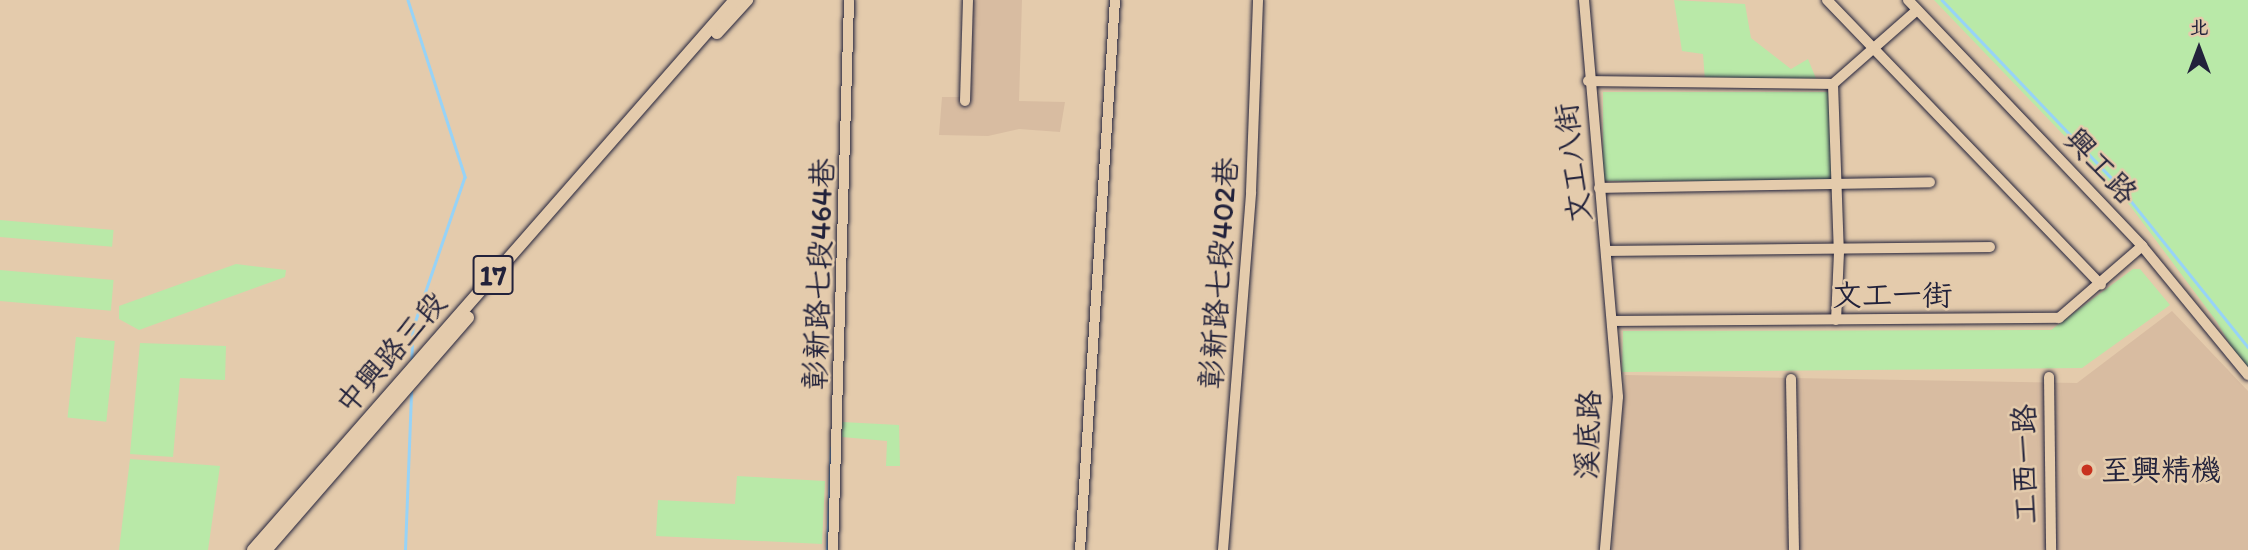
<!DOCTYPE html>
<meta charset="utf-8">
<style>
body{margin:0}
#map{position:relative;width:2248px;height:550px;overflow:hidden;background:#e4cbac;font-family:Itim,"LXGW WenKai TC",sans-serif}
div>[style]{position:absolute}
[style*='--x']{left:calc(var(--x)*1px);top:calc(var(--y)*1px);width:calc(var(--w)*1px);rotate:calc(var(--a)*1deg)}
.built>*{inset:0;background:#d8bca1}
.green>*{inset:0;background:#b9e9a8;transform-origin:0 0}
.stream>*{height:2.5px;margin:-1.25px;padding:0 1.25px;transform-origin:1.25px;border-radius:1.25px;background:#97d3f7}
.roads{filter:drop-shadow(0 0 2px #22223b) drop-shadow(0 0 2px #22223b)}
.minor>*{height:10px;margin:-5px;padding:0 5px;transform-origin:5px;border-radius:5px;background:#e4cbac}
.major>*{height:12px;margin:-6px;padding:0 6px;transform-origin:6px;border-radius:6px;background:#e4cbac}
.dots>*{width:19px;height:19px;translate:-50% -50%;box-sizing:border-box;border:4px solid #e4cbac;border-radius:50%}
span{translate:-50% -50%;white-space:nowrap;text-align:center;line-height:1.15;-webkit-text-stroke:5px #e4cbac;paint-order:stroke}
.shield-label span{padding:2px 5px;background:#e4cbac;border:2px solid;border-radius:5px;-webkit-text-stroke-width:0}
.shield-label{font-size:28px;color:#22223b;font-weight:700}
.street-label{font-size:30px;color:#22223b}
.poi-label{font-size:30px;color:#22223b}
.left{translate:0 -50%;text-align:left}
.north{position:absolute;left:2164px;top:14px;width:70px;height:70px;-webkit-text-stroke:5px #e4cbac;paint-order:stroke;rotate:0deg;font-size:19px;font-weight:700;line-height:28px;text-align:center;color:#22223b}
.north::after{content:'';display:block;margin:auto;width:24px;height:32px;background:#22223b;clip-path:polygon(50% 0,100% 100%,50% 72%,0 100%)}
</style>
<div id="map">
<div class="built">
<i style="clip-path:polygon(973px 0,1022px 0,1019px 101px,1065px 102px,1060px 132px,1019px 129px,988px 136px,939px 135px,942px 97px,968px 97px)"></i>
<i style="clip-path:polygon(2172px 311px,2248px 391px,2248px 550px,1612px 550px,1625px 375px,2077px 383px)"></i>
</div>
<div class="green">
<i style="clip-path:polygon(1674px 0,1745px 4px,1751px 38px,1791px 69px,1808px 59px,1817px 81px,1705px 81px,1703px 54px,1682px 51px)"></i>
<i style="clip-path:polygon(1934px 0,2248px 0,2248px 376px,2217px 322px,2125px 199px)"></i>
<i style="left:1831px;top:92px;width:89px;height:228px;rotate:90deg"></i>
<i style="left:0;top:220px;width:114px;height:17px;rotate:5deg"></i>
<i style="clip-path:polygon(236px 264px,286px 270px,285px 277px,139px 330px,119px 319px,119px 306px)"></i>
<i style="clip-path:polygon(2133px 269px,2140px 269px,2170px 305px,2082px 368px,1622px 372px,1623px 331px,2051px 330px)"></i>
<i style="left:0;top:270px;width:114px;height:31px;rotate:5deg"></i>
<i style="left:76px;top:337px;width:39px;height:81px;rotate:6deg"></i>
<i style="clip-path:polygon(140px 343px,226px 346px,225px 380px,180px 378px,173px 457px,130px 454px)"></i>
<i style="clip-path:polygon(842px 422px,899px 425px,900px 466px,886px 466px,887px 441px,842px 437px)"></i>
<i style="clip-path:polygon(130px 459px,220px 466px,208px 550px,119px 550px)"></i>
<i style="clip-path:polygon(737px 476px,825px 481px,822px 544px,656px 536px,658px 500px,735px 504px)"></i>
</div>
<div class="stream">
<i style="--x:408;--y:0;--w:186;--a:72.1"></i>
<i style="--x:465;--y:177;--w:161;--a:108.9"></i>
<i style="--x:413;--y:329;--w:31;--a:92"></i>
<i style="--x:1942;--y:0;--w:257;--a:46.4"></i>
<i style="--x:2119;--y:186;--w:206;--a:51.3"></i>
<i style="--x:405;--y:550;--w:159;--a:-87.8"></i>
<i style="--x:827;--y:550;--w:102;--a:-87.8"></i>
</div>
<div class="roads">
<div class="minor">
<i style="--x:1584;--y:0;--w:398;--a:85.1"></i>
<i style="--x:1618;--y:397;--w:154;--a:94.9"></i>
<i style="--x:1827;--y:0;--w:395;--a:46.1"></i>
<i style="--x:1908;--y:0;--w:340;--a:46.4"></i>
<i style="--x:2142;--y:246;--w:167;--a:50.6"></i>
<i style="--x:1588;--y:81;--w:245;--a:0.7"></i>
<i style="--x:1833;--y:84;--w:112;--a:-41.4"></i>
<i style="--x:1833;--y:84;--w:168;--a:88"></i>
<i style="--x:1839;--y:252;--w:68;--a:92.5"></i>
<i style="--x:965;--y:101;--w:101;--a:-88.3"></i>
<i style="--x:1599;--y:188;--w:331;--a:-1"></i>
<i style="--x:1608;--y:251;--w:382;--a:-0.6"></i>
<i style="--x:1615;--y:321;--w:444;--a:-0.4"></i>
<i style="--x:2059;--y:318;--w:110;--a:-40.9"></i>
<i style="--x:2049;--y:377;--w:173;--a:89.3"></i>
<i style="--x:1791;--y:379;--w:171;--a:89"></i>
<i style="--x:833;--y:550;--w:550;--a:-88.33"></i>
<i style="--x:1080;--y:550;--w:551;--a:-86.36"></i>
<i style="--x:1223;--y:550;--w:359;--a:-85.5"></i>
<i style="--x:1251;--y:192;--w:192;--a:-87.9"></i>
</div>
<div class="major">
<i style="--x:717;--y:33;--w:45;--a:-47.7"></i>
<i style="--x:253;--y:550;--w:731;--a:-48.77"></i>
<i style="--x:266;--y:550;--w:308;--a:-49"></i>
</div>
</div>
<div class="dots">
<i style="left:2087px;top:470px;background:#c8321e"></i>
</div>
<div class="shield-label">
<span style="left:493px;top:275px">17</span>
</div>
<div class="street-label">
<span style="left:1573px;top:163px;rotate:-97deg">文工八街</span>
<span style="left:2101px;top:166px;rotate:47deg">興工路</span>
<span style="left:1219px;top:273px;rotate:-86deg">彰新路七段402巷</span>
<span style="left:819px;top:274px;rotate:-88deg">彰新路七段464巷</span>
<span style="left:1892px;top:295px">文工一街</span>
<span style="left:391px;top:353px;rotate:-49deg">中興路三段</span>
<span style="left:1588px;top:435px;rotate:-88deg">溪底路</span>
<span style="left:2025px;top:464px;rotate:-91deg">工西一路</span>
</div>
<div class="poi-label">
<span class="left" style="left:2101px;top:470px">至興精機</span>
</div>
<div class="north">北</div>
</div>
